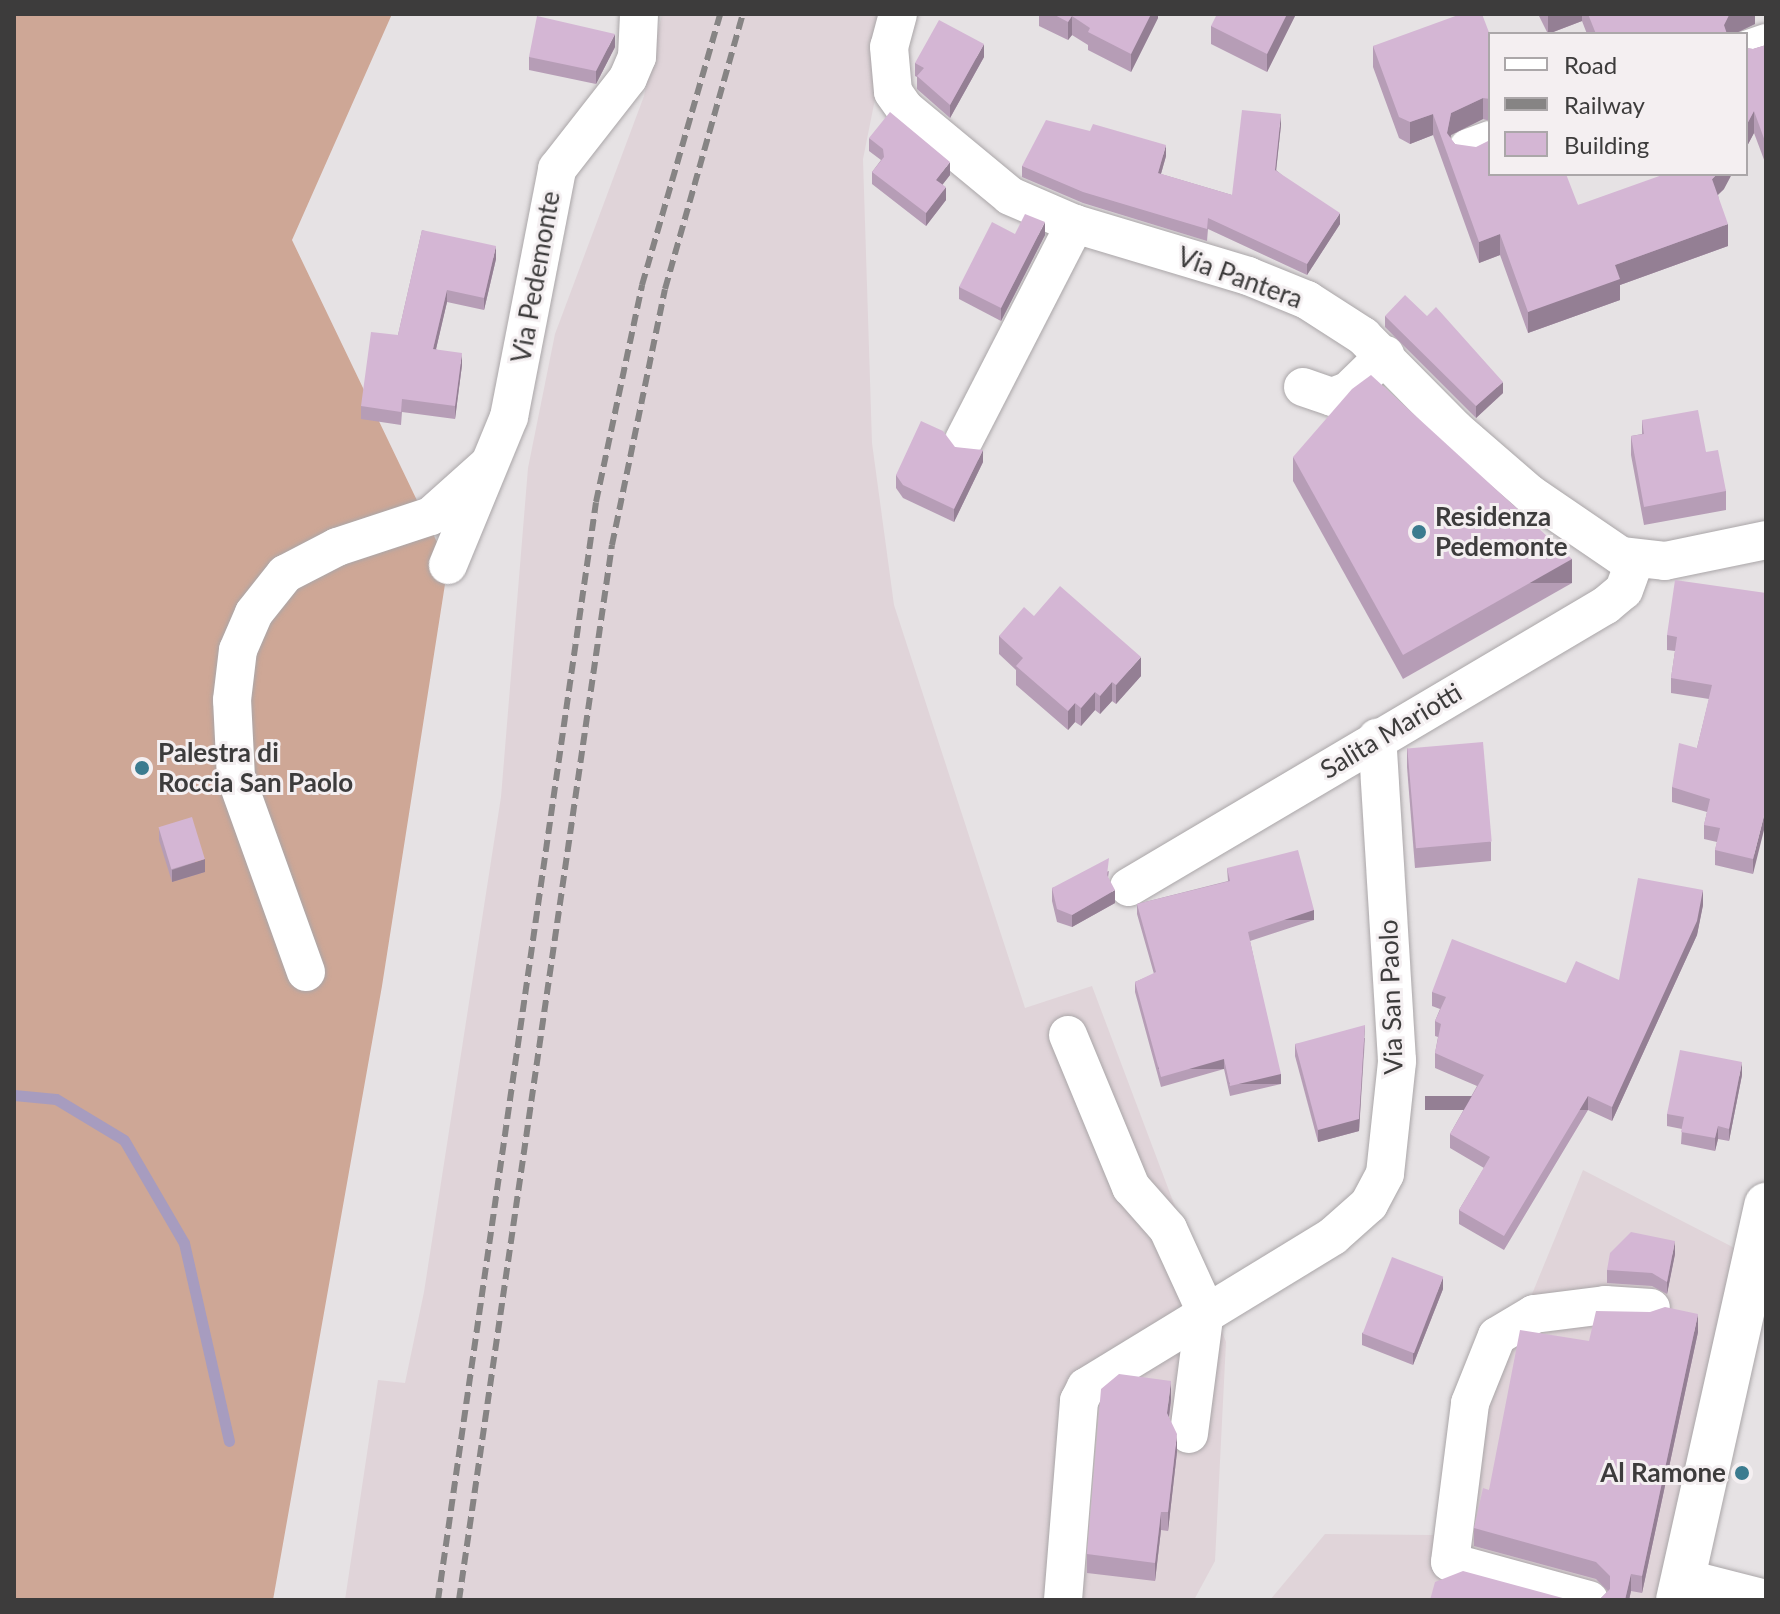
<!DOCTYPE html>
<style>
body{margin:0}
#map{position:relative;width:1780px;height:1614px;overflow:hidden;background:#e6e2e4;font-family:Lato,sans-serif}
div>[style]{position:absolute}
[style*='--x']{left:calc(var(--x)*1px);top:calc(var(--y)*1px);width:calc(var(--w)*1px);rotate:calc(var(--a)*1deg)}
.built>*{inset:0;background:#e0d4d9}
.forest>*{inset:0;background:#cea796}
.stream>*{height:11px;margin:-5.5px;padding:0 5.5px;transform-origin:5.5px;border-radius:5.5px;background:#a79cbf}
.roads{filter:drop-shadow(0 0 2px #aaa6a8) drop-shadow(0 0 2px #aaa6a8)}
.minor>*{height:38px;margin:-19px;padding:0 19px;transform-origin:19px;border-radius:19px;background:#fff}
.major>*{height:44px;margin:-22px;padding:0 22px;transform-origin:22px;border-radius:22px;background:#fff}
.rail>*{height:6px;margin-top:-3px;transform-origin:0;background:repeating-linear-gradient(90deg,#868484 0 12px,transparent 0 18px)}
.wall>*{inset:0;background:#b69db6}
.shaded-wall>*{inset:0;background:#947f94;transform-origin:0 0}
.building>*{inset:0;background:#d4b6d4;transform-origin:0 0}
.dots>*{width:22px;height:22px;translate:-50% -50%;box-sizing:border-box;border:4px solid #f4eff1;border-radius:50%}
span{translate:-50% -50%;white-space:nowrap;text-align:center;line-height:1.15;-webkit-text-stroke:6px #f4eff1;paint-order:stroke}
.street-label{font-size:26px;color:#3d3c3c}
.poi-label{font-size:26px;color:#3d3c3c;font-weight:700}
.left{translate:0 -50%;text-align:left}
.right{translate:-100% -50%;text-align:right}
.frame{position:absolute;inset:0;border:16px solid #3d3c3c;pointer-events:none}
.legend{position:absolute;left:1488px;top:32px;width:260px;height:144px;box-sizing:border-box;background:#f4eff1;border:2px solid #aba7a9;margin:0;padding:10px 14px;list-style:none;font-size:24px;color:#3d3c3c}
.legend li{display:flex;align-items:center;gap:16px;height:40px}
.legend b{width:40px;border:2px solid #aba7a9}
</style>
<div id="map">
<div class="built">
<i style="clip-path:polygon(662px 14px,892px 14px,863px 159px,872px 443px,894px 605px,1025px 1008px,1092px 986px,1226px 1342px,1215px 1561px,1194px 1600px,345px 1600px,378px 1380px,405px 1383px,424px 1292px,501px 797px,528px 468px,555px 334px,644px 96px)"></i>
<i style="clip-path:polygon(1583px 1170px,1754px 1258px,1678px 1600px,1270px 1600px,1325px 1534px,1433px 1535px)"></i>
</div>
<div class="forest">
<i style="clip-path:polygon(14px 14px,392px 14px,292px 240px,448px 565px,382px 986px,273px 1600px,14px 1600px)"></i>
</div>
<div class="stream">
<i style="--x:14;--y:1095;--w:42;--a:5.4"></i>
<i style="--x:56;--y:1099;--w:79;--a:31.1"></i>
<i style="--x:124;--y:1140;--w:119;--a:59.8"></i>
<i style="--x:184;--y:1243;--w:203;--a:77.2"></i>
</div>
<div class="roads">
<div class="minor">
<i style="--x:898;--y:14;--w:34;--a:105"></i>
<i style="--x:889;--y:47;--w:45;--a:84.9"></i>
<i style="--x:893;--y:92;--w:21;--a:55"></i>
<i style="--x:905;--y:109;--w:136;--a:39.6"></i>
<i style="--x:1010;--y:196;--w:71;--a:23.3"></i>
<i style="--x:1075;--y:224;--w:181;--a:16.7"></i>
<i style="--x:1248;--y:276;--w:64;--a:22.1"></i>
<i style="--x:1307;--y:300;--w:67;--a:32.7"></i>
<i style="--x:1363;--y:336;--w:131;--a:45.3"></i>
<i style="--x:1455;--y:429;--w:99;--a:40.9"></i>
<i style="--x:1530;--y:494;--w:110;--a:34.3"></i>
<i style="--x:1621;--y:556;--w:44;--a:6.5"></i>
<i style="--x:1665;--y:561;--w:103;--a:-11.7"></i>
<i style="--x:1746;--y:50;--w:21;--a:-19"></i>
<i style="--x:1468;--y:148;--w:23;--a:-20"></i>
<i style="--x:1303;--y:387;--w:31;--a:19"></i>
<i style="--x:1332;--y:397;--w:17;--a:-21"></i>
<i style="--x:1348;--y:391;--w:52;--a:-44.2"></i>
<i style="--x:964;--y:440;--w:243;--a:-62.8"></i>
<i style="--x:448;--y:565;--w:160;--a:-67.6"></i>
<i style="--x:509;--y:417;--w:253;--a:-79"></i>
<i style="--x:557;--y:169;--w:115;--a:-52"></i>
<i style="--x:628;--y:78;--w:23;--a:-67"></i>
<i style="--x:637;--y:57;--w:43;--a:-87.3"></i>
<i style="--x:1129;--y:887;--w:554;--a:-30.59"></i>
<i style="--x:1606;--y:605;--w:23;--a:-40"></i>
<i style="--x:1624;--y:590;--w:32;--a:-70"></i>
<i style="--x:306;--y:972;--w:206;--a:-109.8"></i>
<i style="--x:236;--y:778;--w:78;--a:-92.9"></i>
<i style="--x:232;--y:700;--w:50;--a:-83.2"></i>
<i style="--x:238;--y:650;--w:40;--a:-66.6"></i>
<i style="--x:254;--y:613;--w:50;--a:-51.5"></i>
<i style="--x:285;--y:574;--w:59;--a:-27.4"></i>
<i style="--x:337;--y:547;--w:99;--a:-18.3"></i>
<i style="--x:431;--y:516;--w:75;--a:-41.8"></i>
<i style="--x:1068;--y:1035;--w:165;--a:67.5"></i>
<i style="--x:1131;--y:1187;--w:56;--a:48.6"></i>
<i style="--x:1168;--y:1229;--w:89;--a:65.4"></i>
<i style="--x:1205;--y:1310;--w:125;--a:97.4"></i>
<i style="--x:1683;--y:1578;--w:86;--a:14.2"></i>
<i style="--x:1063;--y:1600;--w:200;--a:-85.4"></i>
<i style="--x:1079;--y:1401;--w:16;--a:-63"></i>
<i style="--x:1086;--y:1387;--w:289;--a:-31.4"></i>
<i style="--x:1333;--y:1236;--w:48;--a:-41.6"></i>
<i style="--x:1369;--y:1204;--w:34;--a:-62"></i>
<i style="--x:1385;--y:1174;--w:114;--a:-83.9"></i>
<i style="--x:1397;--y:1061;--w:324;--a:-93.5"></i>
<i style="--x:1589;--y:1600;--w:144;--a:-164.7"></i>
<i style="--x:1450;--y:1562;--w:160;--a:-82.8"></i>
<i style="--x:1470;--y:1403;--w:72;--a:-68.1"></i>
<i style="--x:1497;--y:1336;--w:43;--a:-30.7"></i>
<i style="--x:1534;--y:1314;--w:72;--a:-7.2"></i>
<i style="--x:1605;--y:1305;--w:46;--a:3.7"></i>
</div>
<div class="major">
<i style="--x:1678;--y:1600;--w:405;--a:-77.4"></i>
</div>
</div>
<div class="rail">
<i style="--x:438;--y:1600;--w:1109;--a:-81.81"></i>
<i style="--x:596;--y:502;--w:222;--a:-78"></i>
<i style="--x:642;--y:285;--w:282;--a:-73.9"></i>
<i style="--x:459;--y:1600;--w:1066;--a:-81.75"></i>
<i style="--x:612;--y:545;--w:261;--a:-78.3"></i>
<i style="--x:665;--y:289;--w:286;--a:-74.2"></i>
</div>
<div class="wall">
<i style="clip-path:polygon(1039px 14px,1158px 14px,1158px 18px,1131px 72px,1088px 50px,1088px 45px,1072px 35px,1068px 40px,1039px 26px)"></i>
<i style="clip-path:polygon(1296px 14px,1267px 72px,1211px 44px,1211px 26px)"></i>
<i style="clip-path:polygon(1538px 14px,1755px 14px,1755px 24px,1734px 34px,1587px 34px,1582px 21px,1548px 34px)"></i>
<i style="clip-path:polygon(1490px 35px,1490px 121px,1483px 119px,1451px 135px,1450px 138px,1455px 144px,1578px 205px,1724px 189px,1718px 195px,1728px 246px,1620px 285px,1620px 300px,1528px 333px,1500px 255px,1479px 263px,1433px 135px,1410px 144px,1399px 138px,1373px 67px,1373px 46px)"></i>
<i style="clip-path:polygon(1766px 45px,1766px 165px,1754px 133px,1746px 148px,1746px 48px,1753px 49px)"></i>
<i style="clip-path:polygon(615px 47px,596px 84px,529px 70px,529px 57px)"></i>
<i style="clip-path:polygon(984px 57px,950px 118px,917px 89px,917px 77px,915px 76px,915px 63px)"></i>
<i style="clip-path:polygon(1281px 125px,1276px 170px,1340px 224px,1307px 275px,1208px 229px,1207px 241px,1083px 203px,1022px 177px,1022px 166px,1166px 156px,1161px 174px,1232px 195px)"></i>
<i style="clip-path:polygon(869px 138px,950px 175px,942px 185px,946px 200px,926px 226px,872px 184px,872px 172px,881px 160px,869px 151px)"></i>
<i style="clip-path:polygon(422px 230px,496px 259px,484px 310px,447px 302px,436px 349px,462px 365px,455px 419px,402px 412px,401px 425px,361px 419px,361px 406px,398px 335px)"></i>
<i style="clip-path:polygon(1015px 234px,1045px 235px,1001px 321px,959px 299px,959px 287px)"></i>
<i style="clip-path:polygon(1385px 316px,1427px 316px,1503px 393px,1476px 418px,1385px 327px)"></i>
<i style="clip-path:polygon(1642px 420px,1706px 452px,1726px 491px,1726px 510px,1644px 525px,1631px 455px,1631px 436px,1642px 434px)"></i>
<i style="clip-path:polygon(955px 447px,983px 462px,954px 522px,903px 498px,896px 488px,896px 475px)"></i>
<i style="clip-path:polygon(1293px 457px,1572px 583px,1403px 679px,1293px 481px)"></i>
<i style="clip-path:polygon(1766px 593px,1753px 874px,1715px 865px,1715px 850px,1717px 842px,1704px 839px,1704px 825px,1707px 812px,1672px 802px,1672px 787px,1697px 748px,1709px 699px,1671px 693px,1671px 678px,1675px 651px,1667px 650px,1667px 635px)"></i>
<i style="clip-path:polygon(1034px 616px,1141px 676px,1116px 704px,1112px 701px,1100px 714px,1095px 710px,1081px 726px,1075px 722px,1068px 730px,1016px 685px,1016px 670px,999px 654px,999px 636px)"></i>
<i style="clip-path:polygon(1407px 748px,1491px 842px,1491px 861px,1415px 868px,1407px 767px)"></i>
<i style="clip-path:polygon(159px 828px,205px 872px,172px 882px,159px 840px)"></i>
<i style="clip-path:polygon(1227px 868px,1314px 920px,1250px 941px,1281px 1084px,1230px 1096px,1224px 1069px,1161px 1087px,1135px 992px,1135px 982px,1154px 974px,1137px 914px,1137px 904px,1228px 881px)"></i>
<i style="clip-path:polygon(1109px 871px,1108px 878px,1115px 903px,1072px 927px,1057px 922px,1052px 901px,1052px 888px)"></i>
<i style="clip-path:polygon(1703px 905px,1697px 935px,1612px 1121px,1588px 1110px,1504px 1250px,1459px 1224px,1459px 1210px,1484px 1168px,1450px 1148px,1450px 1134px,1477px 1086px,1435px 1068px,1435px 1053px,1438px 1037px,1435px 1036px,1435px 1021px,1440px 1009px,1432px 1006px,1432px 992px,1619px 980px)"></i>
<i style="clip-path:polygon(1365px 1038px,1359px 1131px,1318px 1142px,1295px 1056px,1295px 1044px)"></i>
<i style="clip-path:polygon(1742px 1075px,1729px 1141px,1718px 1139px,1715px 1151px,1681px 1144px,1682px 1129px,1667px 1126px,1667px 1114px)"></i>
<i style="clip-path:polygon(1675px 1254px,1667px 1294px,1652px 1286px,1607px 1283px,1607px 1270px)"></i>
<i style="clip-path:polygon(1443px 1289px,1413px 1365px,1362px 1345px,1362px 1333px)"></i>
<i style="clip-path:polygon(1698px 1332px,1642px 1593px,1631px 1591px,1629px 1600px,1599px 1600px,1608px 1591px,1596px 1579px,1474px 1546px,1474px 1528px,1489px 1490px,1589px 1341px)"></i>
<i style="clip-path:polygon(1171px 1400px,1169px 1417px,1177px 1452px,1168px 1531px,1161px 1530px,1155px 1581px,1087px 1573px,1087px 1554px)"></i>
</div>
<div class="shaded-wall">
<i style="clip-path:polygon(1151px 14px,1158px 14px,1158px 18px,1131px 72px,1131px 54px)"></i>
<i style="clip-path:polygon(1287px 14px,1296px 14px,1267px 72px,1267px 54px)"></i>
<i style="clip-path:polygon(1548px 14px,1582px 14px,1582px 21px,1548px 34px)"></i>
<i style="clip-path:polygon(1731px 14px,1755px 14px,1755px 24px,1734px 34px,1724px 34px,1724px 25px,1729px 15px)"></i>
<i style="clip-path:polygon(1072px 16px,1072px 35px,1068px 40px,1068px 22px)"></i>
<i style="clip-path:polygon(615px 34px,615px 47px,596px 84px,596px 71px)"></i>
<i style="clip-path:polygon(984px 44px,984px 57px,950px 118px,950px 105px)"></i>
<i style="clip-path:polygon(1483px 98px,1483px 119px,1451px 135px,1447px 155px,1447px 133px,1451px 113px)"></i>
<i style="clip-path:polygon(1754px 111px,1754px 133px,1746px 148px,1746px 126px)"></i>
<i style="clip-path:polygon(1281px 114px,1281px 125px,1275px 181px,1275px 170px)"></i>
<i style="clip-path:polygon(1433px 114px,1433px 135px,1410px 144px,1410px 122px)"></i>
<i style="clip-path:polygon(1166px 145px,1166px 156px,1158px 184px,1158px 173px)"></i>
<i style="clip-path:polygon(950px 162px,950px 175px,936px 193px,936px 180px)"></i>
<i style="clip-path:polygon(1717px 174px,1732px 174px,1724px 189px,1712px 200px,1712px 179px)"></i>
<i style="clip-path:polygon(946px 187px,946px 200px,926px 226px,926px 213px)"></i>
<i style="clip-path:polygon(1340px 213px,1340px 224px,1307px 275px,1307px 264px)"></i>
<i style="clip-path:polygon(1045px 222px,1045px 235px,1001px 321px,1001px 308px)"></i>
<i style="clip-path:polygon(1728px 224px,1728px 246px,1620px 285px,1620px 300px,1528px 333px,1528px 312px,1615px 265px)"></i>
<i style="clip-path:polygon(1500px 234px,1500px 255px,1479px 263px,1479px 242px)"></i>
<i style="clip-path:polygon(496px 246px,496px 259px,484px 310px,484px 298px)"></i>
<i style="clip-path:polygon(447px 290px,447px 302px,433px 362px,433px 349px)"></i>
<i style="clip-path:polygon(462px 353px,462px 365px,455px 419px,455px 406px)"></i>
<i style="clip-path:polygon(1503px 382px,1503px 393px,1476px 418px,1476px 406px)"></i>
<i style="clip-path:polygon(983px 450px,983px 462px,954px 522px,954px 509px)"></i>
<i style="left:1572px;top:559px;width:24px;height:194px;rotate:90deg"></i>
<i style="clip-path:polygon(1141px 657px,1141px 676px,1116px 704px,1116px 685px)"></i>
<i style="clip-path:polygon(1112px 682px,1112px 701px,1100px 714px,1100px 696px)"></i>
<i style="clip-path:polygon(1095px 692px,1095px 710px,1081px 726px,1081px 708px)"></i>
<i style="clip-path:polygon(1075px 703px,1075px 722px,1068px 730px,1068px 711px)"></i>
<i style="clip-path:polygon(1766px 808px,1766px 822px,1753px 874px,1753px 859px)"></i>
<i style="clip-path:polygon(205px 859px,205px 872px,172px 882px,172px 870px)"></i>
<i style="clip-path:polygon(1115px 890px,1115px 903px,1072px 927px,1072px 915px)"></i>
<i style="clip-path:polygon(1703px 890px,1703px 905px,1697px 935px,1612px 1121px,1612px 1107px)"></i>
<i style="left:1314px;top:910px;width:10px;height:70px;rotate:90deg"></i>
<i style="clip-path:polygon(1365px 1025px,1359px 1131px,1318px 1142px,1318px 1130px)"></i>
<i style="left:1224px;top:1059px;width:10px;height:66px;rotate:90deg"></i>
<i style="clip-path:polygon(1742px 1062px,1742px 1075px,1729px 1141px,1729px 1129px)"></i>
<i style="left:1281px;top:1074px;width:10px;height:52px;rotate:90deg"></i>
<i style="left:1588px;top:1096px;width:14px;height:163px;rotate:90deg"></i>
<i style="clip-path:polygon(1718px 1126px,1718px 1139px,1715px 1151px,1715px 1138px)"></i>
<i style="clip-path:polygon(1675px 1241px,1675px 1254px,1667px 1294px,1667px 1282px)"></i>
<i style="clip-path:polygon(1443px 1277px,1443px 1289px,1413px 1365px,1413px 1353px)"></i>
<i style="clip-path:polygon(1698px 1314px,1698px 1332px,1642px 1593px,1642px 1576px)"></i>
<i style="clip-path:polygon(1171px 1381px,1171px 1400px,1167px 1432px,1167px 1413px)"></i>
<i style="clip-path:polygon(1177px 1434px,1177px 1452px,1168px 1531px,1168px 1512px)"></i>
<i style="clip-path:polygon(1161px 1512px,1161px 1530px,1155px 1581px,1155px 1563px)"></i>
<i style="clip-path:polygon(1631px 1574px,1631px 1591px,1629px 1600px,1625px 1600px)"></i>
</div>
<div class="building">
<i style="clip-path:polygon(1053px 14px,1151px 14px,1131px 54px,1088px 32px,1090px 28px,1072px 16px,1068px 22px)"></i>
<i style="clip-path:polygon(1217px 14px,1287px 14px,1267px 54px,1211px 26px)"></i>
<i style="clip-path:polygon(1461px 14px,1482px 14px,1490px 35px,1490px 99px,1483px 98px,1451px 113px,1447px 133px,1455px 144px,1476px 147px,1490px 140px,1490px 174px,1566px 174px,1578px 205px,1665px 174px,1717px 174px,1712px 179px,1728px 224px,1615px 265px,1620px 279px,1528px 312px,1500px 234px,1479px 242px,1433px 114px,1410px 122px,1399px 117px,1373px 46px)"></i>
<i style="clip-path:polygon(1588px 14px,1731px 14px,1729px 15px,1724px 25px,1727px 34px,1596px 34px)"></i>
<i style="clip-path:polygon(537px 16px,615px 34px,596px 71px,529px 57px)"></i>
<i style="clip-path:polygon(939px 20px,984px 44px,950px 105px,917px 76px,924px 68px,915px 63px)"></i>
<i style="clip-path:polygon(1766px 45px,1766px 144px,1754px 111px,1746px 126px,1746px 48px,1753px 49px)"></i>
<i style="clip-path:polygon(1242px 110px,1281px 114px,1275px 170px,1340px 213px,1307px 264px,1208px 218px,1207px 229px,1083px 192px,1022px 166px,1046px 120px,1090px 131px,1093px 124px,1166px 145px,1158px 173px,1232px 195px)"></i>
<i style="clip-path:polygon(890px 112px,950px 162px,936px 180px,946px 187px,926px 213px,872px 172px,884px 157px,883px 149px,869px 138px)"></i>
<i style="clip-path:polygon(1025px 214px,1045px 222px,1001px 308px,959px 287px,992px 222px,1015px 234px)"></i>
<i style="clip-path:polygon(422px 230px,496px 246px,484px 298px,447px 290px,433px 349px,462px 353px,455px 406px,402px 399px,401px 412px,361px 406px,371px 332px,398px 335px)"></i>
<i style="clip-path:polygon(1405px 295px,1427px 316px,1436px 307px,1503px 382px,1476px 406px,1385px 316px)"></i>
<i style="clip-path:polygon(1371px 375px,1572px 559px,1403px 655px,1293px 457px,1352px 389px)"></i>
<i style="clip-path:polygon(1698px 410px,1706px 452px,1718px 450px,1726px 491px,1644px 507px,1631px 436px,1644px 434px,1642px 420px)"></i>
<i style="clip-path:polygon(921px 421px,943px 431px,955px 447px,983px 450px,954px 509px,903px 485px,896px 475px)"></i>
<i style="clip-path:polygon(1675px 580px,1766px 593px,1766px 718px,1764px 728px,1766px 728px,1766px 808px,1753px 859px,1715px 850px,1720px 828px,1704px 825px,1710px 799px,1672px 787px,1679px 743px,1697px 748px,1712px 685px,1671px 678px,1677px 637px,1667px 635px)"></i>
<i style="clip-path:polygon(1060px 586px,1141px 657px,1116px 685px,1112px 682px,1100px 696px,1095px 692px,1081px 708px,1075px 703px,1068px 711px,1016px 666px,1023px 658px,999px 636px,1024px 607px,1034px 616px)"></i>
<i style="left:1483px;top:742px;width:100px;height:76px;rotate:85deg"></i>
<i style="left:192px;top:817px;width:44px;height:35px;rotate:73deg"></i>
<i style="clip-path:polygon(1298px 850px,1314px 910px,1248px 932px,1281px 1074px,1230px 1086px,1224px 1059px,1161px 1077px,1135px 982px,1156px 972px,1137px 904px,1230px 881px,1227px 868px)"></i>
<i style="clip-path:polygon(1109px 858px,1107px 875px,1115px 890px,1072px 915px,1057px 909px,1052px 888px)"></i>
<i style="clip-path:polygon(1638px 878px,1703px 890px,1697px 921px,1612px 1107px,1588px 1096px,1504px 1236px,1459px 1210px,1490px 1157px,1450px 1134px,1484px 1075px,1435px 1053px,1441px 1024px,1435px 1021px,1446px 997px,1432px 992px,1452px 939px,1566px 983px,1576px 961px,1619px 980px)"></i>
<i style="clip-path:polygon(1365px 1025px,1359px 1119px,1318px 1130px,1295px 1044px)"></i>
<i style="clip-path:polygon(1680px 1050px,1742px 1062px,1729px 1129px,1718px 1126px,1715px 1138px,1681px 1132px,1684px 1117px,1667px 1114px)"></i>
<i style="clip-path:polygon(1631px 1232px,1675px 1241px,1667px 1282px,1652px 1273px,1607px 1270px,1610px 1253px)"></i>
<i style="left:1392px;top:1257px;width:55px;height:82px;rotate:21deg"></i>
<i style="clip-path:polygon(1665px 1307px,1698px 1314px,1642px 1576px,1631px 1574px,1625px 1600px,1599px 1600px,1610px 1589px,1610px 1576px,1596px 1562px,1474px 1528px,1483px 1488px,1489px 1490px,1520px 1330px,1589px 1341px,1596px 1311px,1650px 1312px)"></i>
<i style="clip-path:polygon(1119px 1374px,1171px 1381px,1167px 1413px,1177px 1434px,1168px 1512px,1161px 1512px,1155px 1563px,1087px 1554px,1101px 1389px)"></i>
<i style="clip-path:polygon(1463px 1571px,1570px 1600px,1430px 1600px,1435px 1582px)"></i>
</div>
<div class="dots">
<i style="left:1419px;top:532px;background:#3b7b8f"></i>
<i style="left:142px;top:768px;background:#3b7b8f"></i>
<i style="left:1742px;top:1473px;background:#3b7b8f"></i>
</div>
<div class="street-label">
<span style="left:536px;top:277px;rotate:-80deg">Via Pedemonte</span>
<span style="left:1240px;top:278px;rotate:20deg">Via Pantera</span>
<span style="left:1391px;top:731px;rotate:-31deg">Salita Mariotti</span>
<span style="left:1391px;top:997px;rotate:-92deg">Via San Paolo</span>
</div>
<div class="poi-label">
<span class="left" style="left:1435px;top:532px">Residenza<br>Pedemonte</span>
<span class="left" style="left:158px;top:768px">Palestra di<br>Roccia San Paolo</span>
<span class="right" style="left:1726px;top:1473px">Al Ramone</span>
</div>
<div class="frame"></div>
<ul class="legend">
<li><b style="height:10px;background:#fff"></b>Road</li>
<li><b style="height:10px;background:#868484"></b>Railway</li>
<li><b style="height:22px;background:#d4b6d4"></b>Building</li>
</ul>
</div>
